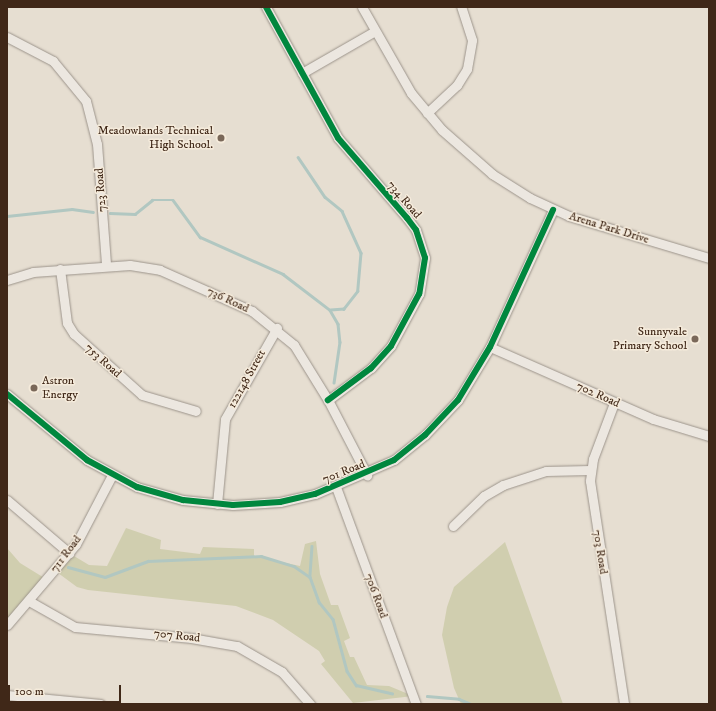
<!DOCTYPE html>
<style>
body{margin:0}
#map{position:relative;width:716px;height:711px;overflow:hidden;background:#e6ded1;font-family:"IM FELL DW Pica",serif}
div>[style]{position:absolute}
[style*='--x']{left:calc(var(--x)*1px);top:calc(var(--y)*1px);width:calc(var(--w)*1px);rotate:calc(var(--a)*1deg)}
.green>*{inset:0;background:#d0ceaf}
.stream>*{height:2.5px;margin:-1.25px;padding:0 1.25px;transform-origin:1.25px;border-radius:1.25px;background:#b1c7c1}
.roads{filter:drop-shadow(0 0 1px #9c948b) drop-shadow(0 0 1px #9c948b)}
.minor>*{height:9px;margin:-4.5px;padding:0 4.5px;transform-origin:4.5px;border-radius:4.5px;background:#ece7e0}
.cycleway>*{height:6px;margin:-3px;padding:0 3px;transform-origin:3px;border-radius:3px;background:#00873e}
.dots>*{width:11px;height:11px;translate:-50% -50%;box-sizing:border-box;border:2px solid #f5ebdb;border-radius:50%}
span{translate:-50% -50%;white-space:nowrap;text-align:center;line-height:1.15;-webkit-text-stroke:3px #f5ebdb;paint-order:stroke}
.poi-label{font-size:12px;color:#402818}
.right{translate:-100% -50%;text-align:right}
.left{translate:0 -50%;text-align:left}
.street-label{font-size:12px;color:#402818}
.frame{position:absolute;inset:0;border:8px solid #402818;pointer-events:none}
.scale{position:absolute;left:8px;top:685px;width:113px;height:18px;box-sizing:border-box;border:2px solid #402818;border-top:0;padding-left:5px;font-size:12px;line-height:14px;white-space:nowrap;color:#402818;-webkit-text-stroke:3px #f5ebdb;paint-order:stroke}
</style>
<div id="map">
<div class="green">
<i style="clip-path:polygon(126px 528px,161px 540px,160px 549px,200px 554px,203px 547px,254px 549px,254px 556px,300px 566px,305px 544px,316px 541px,320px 574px,331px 605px,338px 605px,350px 638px,344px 641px,350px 657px,354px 657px,367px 685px,389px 686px,413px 696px,353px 703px,321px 664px,325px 661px,319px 651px,273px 620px,236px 606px,88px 590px,77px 587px,54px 570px,69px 553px,89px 565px,107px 566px)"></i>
<i style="clip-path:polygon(505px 542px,563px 704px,461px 704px,454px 688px,442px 635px,447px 607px,454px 587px)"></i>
<i style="clip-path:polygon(7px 548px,20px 563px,46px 579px,11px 620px,7px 617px)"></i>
</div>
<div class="stream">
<i style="--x:298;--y:157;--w:48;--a:56"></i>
<i style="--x:325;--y:197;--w:22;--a:39"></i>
<i style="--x:342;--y:211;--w:46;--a:65.7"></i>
<i style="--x:361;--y:253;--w:38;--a:95"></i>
<i style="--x:358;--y:291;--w:23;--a:128"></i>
<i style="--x:344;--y:309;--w:13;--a:176"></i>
<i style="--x:110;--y:213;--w:25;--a:2"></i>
<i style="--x:135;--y:214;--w:22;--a:-39"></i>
<i style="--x:152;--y:200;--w:21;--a:0"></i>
<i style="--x:173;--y:200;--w:46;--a:53.9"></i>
<i style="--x:200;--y:237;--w:91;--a:24"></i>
<i style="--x:283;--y:274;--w:59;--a:37.5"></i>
<i style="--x:330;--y:310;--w:16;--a:60"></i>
<i style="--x:338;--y:324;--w:18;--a:84"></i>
<i style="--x:340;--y:342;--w:41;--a:98.3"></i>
<i style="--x:7;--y:216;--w:65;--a:-6.1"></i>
<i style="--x:72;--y:209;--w:21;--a:8"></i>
<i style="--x:312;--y:546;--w:31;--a:94"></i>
<i style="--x:310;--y:577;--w:27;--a:70"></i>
<i style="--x:319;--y:602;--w:22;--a:51"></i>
<i style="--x:333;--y:619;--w:54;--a:74.9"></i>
<i style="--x:347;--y:671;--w:17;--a:57"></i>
<i style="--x:356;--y:685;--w:37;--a:13"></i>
<i style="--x:68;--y:567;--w:38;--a:15"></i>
<i style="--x:105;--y:577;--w:46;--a:-20.4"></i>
<i style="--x:148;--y:561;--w:113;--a:-2.5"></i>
<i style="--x:261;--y:556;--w:34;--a:17"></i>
<i style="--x:294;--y:566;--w:19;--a:35"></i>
<i style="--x:427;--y:696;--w:32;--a:5"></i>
<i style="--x:459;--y:699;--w:13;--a:23"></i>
</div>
<div class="roads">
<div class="minor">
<i style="--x:266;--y:7;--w:149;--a:61.2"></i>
<i style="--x:338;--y:138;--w:106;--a:49.2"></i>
<i style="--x:407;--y:218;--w:15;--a:53"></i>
<i style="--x:416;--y:230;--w:29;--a:72"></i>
<i style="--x:425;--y:258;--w:36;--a:99"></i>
<i style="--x:419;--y:294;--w:59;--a:118.3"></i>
<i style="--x:391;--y:346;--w:30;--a:132"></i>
<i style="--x:371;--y:368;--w:54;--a:143.3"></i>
<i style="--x:362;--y:7;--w:99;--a:60.3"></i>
<i style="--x:411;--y:93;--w:48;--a:50"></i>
<i style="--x:442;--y:130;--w:67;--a:41.3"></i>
<i style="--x:492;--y:174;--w:45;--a:32.3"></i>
<i style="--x:530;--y:198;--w:43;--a:24.8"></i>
<i style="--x:569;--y:216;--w:146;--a:16.7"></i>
<i style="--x:7;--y:37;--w:52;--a:27.6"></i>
<i style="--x:53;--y:61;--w:52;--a:50.5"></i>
<i style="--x:86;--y:101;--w:44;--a:75.7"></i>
<i style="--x:97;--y:144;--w:121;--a:85.7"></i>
<i style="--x:302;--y:73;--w:84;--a:-29.9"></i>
<i style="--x:427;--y:113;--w:41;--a:-43"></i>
<i style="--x:457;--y:85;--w:19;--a:-58"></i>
<i style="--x:467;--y:69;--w:29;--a:-80"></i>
<i style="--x:472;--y:40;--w:35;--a:-108"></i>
<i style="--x:60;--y:269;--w:54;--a:82.6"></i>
<i style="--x:67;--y:323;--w:13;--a:58"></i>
<i style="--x:74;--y:334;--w:91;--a:41.9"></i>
<i style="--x:142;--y:395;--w:56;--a:16.5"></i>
<i style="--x:7;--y:280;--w:27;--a:-17"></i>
<i style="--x:33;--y:272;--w:97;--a:-4.1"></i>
<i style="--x:130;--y:265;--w:30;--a:9"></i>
<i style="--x:160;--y:270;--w:101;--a:24"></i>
<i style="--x:252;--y:311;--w:54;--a:39"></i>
<i style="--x:294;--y:345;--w:65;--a:58.3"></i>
<i style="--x:328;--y:400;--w:85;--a:62.5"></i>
<i style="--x:490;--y:347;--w:178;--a:23.8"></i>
<i style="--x:653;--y:419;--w:59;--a:16.9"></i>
<i style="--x:7;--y:394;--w:104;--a:39.5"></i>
<i style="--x:87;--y:460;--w:57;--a:28.4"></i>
<i style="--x:137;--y:487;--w:48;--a:15.8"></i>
<i style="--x:183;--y:500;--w:50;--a:5.7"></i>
<i style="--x:233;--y:505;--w:47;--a:-3.7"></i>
<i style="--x:280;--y:502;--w:36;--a:-13"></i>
<i style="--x:315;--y:494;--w:86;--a:-23.3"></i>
<i style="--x:394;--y:460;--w:40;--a:-39"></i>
<i style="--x:425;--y:435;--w:48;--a:-46.7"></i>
<i style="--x:458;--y:400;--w:62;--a:-58.9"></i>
<i style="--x:490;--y:347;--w:151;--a:-65.3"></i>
<i style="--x:614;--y:403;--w:60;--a:110.6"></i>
<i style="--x:593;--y:459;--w:22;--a:98"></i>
<i style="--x:590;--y:481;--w:226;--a:81.3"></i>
<i style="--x:336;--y:487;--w:231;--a:69.8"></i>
<i style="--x:7;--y:500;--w:82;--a:40.5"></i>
<i style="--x:217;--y:504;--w:85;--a:-84.6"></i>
<i style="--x:225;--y:419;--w:105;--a:-60.3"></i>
<i style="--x:453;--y:526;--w:43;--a:-44.1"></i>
<i style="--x:484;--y:496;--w:22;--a:-30"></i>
<i style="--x:503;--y:485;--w:45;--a:-18"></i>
<i style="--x:546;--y:471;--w:44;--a:-1.3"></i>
<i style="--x:29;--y:601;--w:53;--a:29.5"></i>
<i style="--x:75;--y:627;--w:117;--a:5.4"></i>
<i style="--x:191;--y:638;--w:47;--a:9.9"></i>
<i style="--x:237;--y:646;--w:52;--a:30"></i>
<i style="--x:282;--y:672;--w:43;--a:48.8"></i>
<i style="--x:7;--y:625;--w:106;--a:-49.6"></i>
<i style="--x:76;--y:544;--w:78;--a:-62.4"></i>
<i style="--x:7;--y:695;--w:94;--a:5.5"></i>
</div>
</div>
<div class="cycleway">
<i style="--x:266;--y:7;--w:149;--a:61.2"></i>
<i style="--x:338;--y:138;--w:106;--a:49.2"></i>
<i style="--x:407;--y:218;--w:15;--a:53"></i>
<i style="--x:416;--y:230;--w:29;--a:72"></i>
<i style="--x:425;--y:258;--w:36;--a:99"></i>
<i style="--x:419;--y:294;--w:59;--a:118.3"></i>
<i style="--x:391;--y:346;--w:30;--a:132"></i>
<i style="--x:371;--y:368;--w:54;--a:143.3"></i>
<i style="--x:7;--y:394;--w:104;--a:39.5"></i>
<i style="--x:87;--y:460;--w:57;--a:28.4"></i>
<i style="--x:137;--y:487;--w:48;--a:15.8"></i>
<i style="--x:183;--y:500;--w:50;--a:5.7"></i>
<i style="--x:233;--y:505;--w:47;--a:-3.7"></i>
<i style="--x:280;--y:502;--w:36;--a:-13"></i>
<i style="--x:315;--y:494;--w:86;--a:-23.3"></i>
<i style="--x:394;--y:460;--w:40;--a:-39"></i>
<i style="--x:425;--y:435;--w:48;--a:-46.7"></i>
<i style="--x:458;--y:400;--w:62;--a:-58.9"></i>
<i style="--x:490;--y:347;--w:151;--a:-65.3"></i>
</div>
<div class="dots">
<i style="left:221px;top:138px;background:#7a6859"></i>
<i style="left:695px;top:339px;background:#7a6859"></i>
<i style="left:34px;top:388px;background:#7a6859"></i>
</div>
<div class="poi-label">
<span class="right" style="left:213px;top:138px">Meadowlands Technical<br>High School.</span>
<span class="right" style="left:687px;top:339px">Sunnyvale<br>Primary School</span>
<span class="left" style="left:42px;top:388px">Astron<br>Energy</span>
</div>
<div class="street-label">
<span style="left:101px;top:190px;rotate:-94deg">723 Road</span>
<span style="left:404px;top:200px;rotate:49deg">734 Road</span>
<span style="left:609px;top:228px;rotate:17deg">Arena Park Drive</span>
<span style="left:228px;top:300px;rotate:25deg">736 Road</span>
<span style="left:103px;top:361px;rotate:42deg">753 Road</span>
<span style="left:247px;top:379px;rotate:-61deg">122148 Street</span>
<span style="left:598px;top:395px;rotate:24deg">702 Road</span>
<span style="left:344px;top:472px;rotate:-22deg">701 Road</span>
<span style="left:600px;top:552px;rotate:81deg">703 Road</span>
<span style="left:66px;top:554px;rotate:-53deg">711 Road</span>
<span style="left:376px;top:596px;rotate:70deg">706 Road</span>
<span style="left:177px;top:636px;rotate:6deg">707 Road</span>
</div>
<div class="frame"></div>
<div class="scale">100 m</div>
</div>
